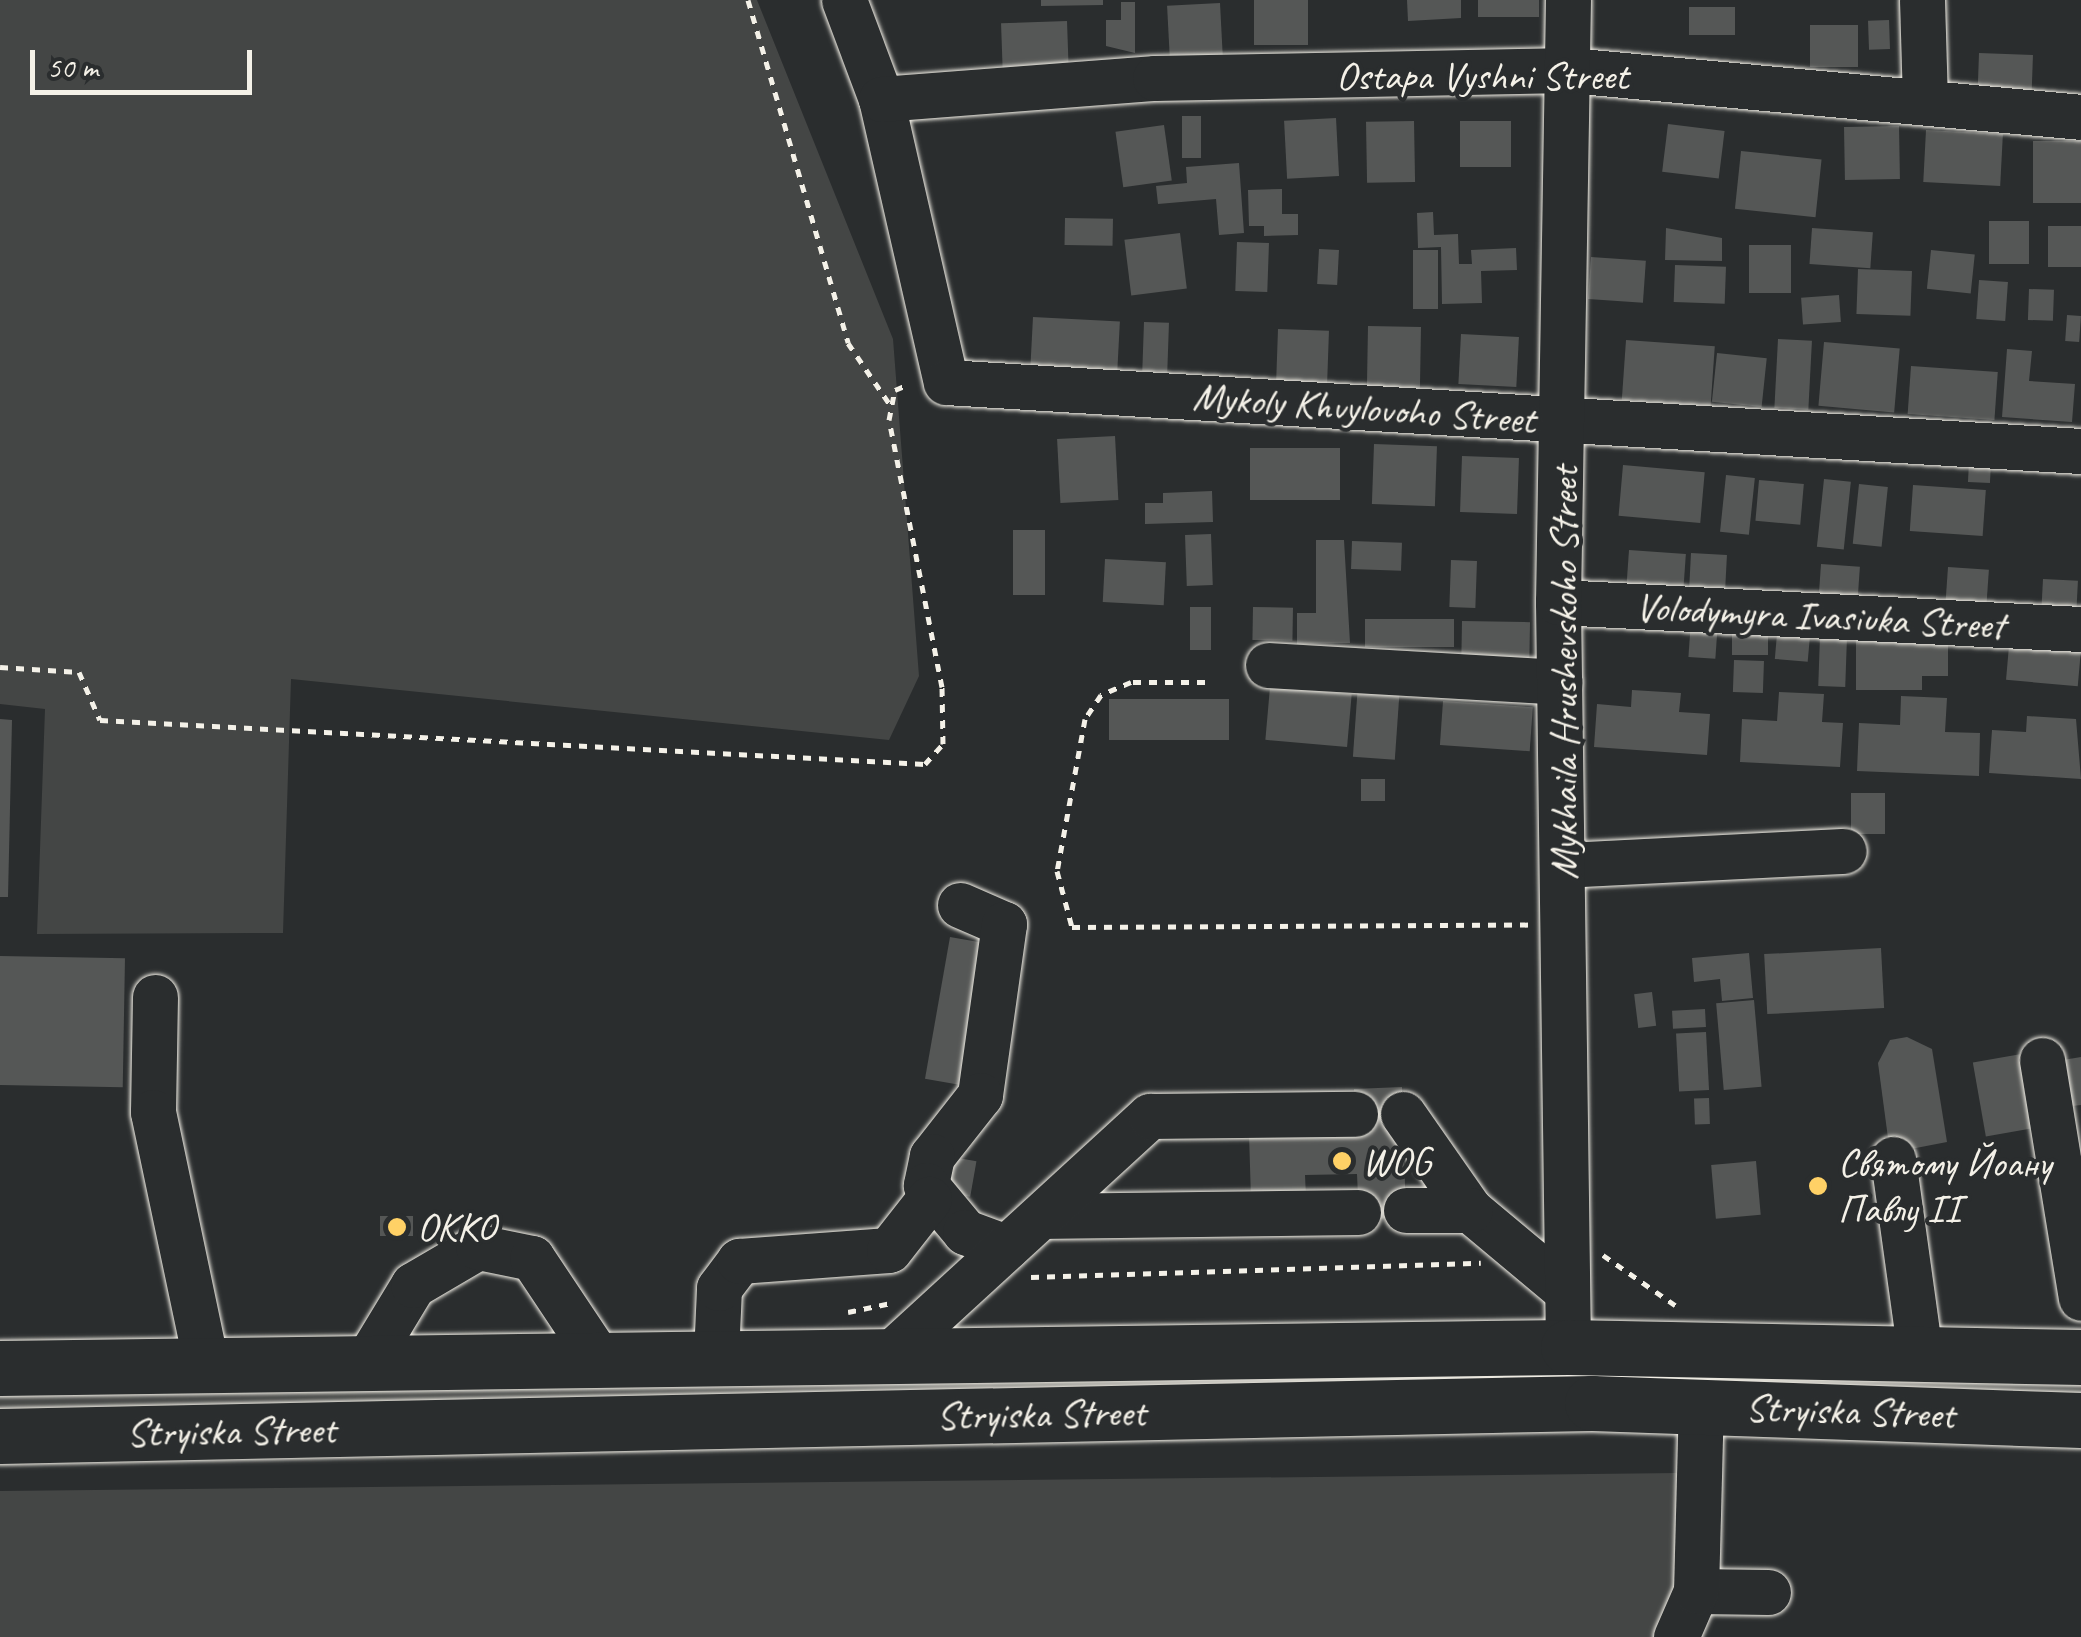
<!DOCTYPE html>
<meta charset="utf-8">
<style>
body{margin:0}
#map{position:relative;width:2081px;height:1637px;overflow:hidden;background:#2a2d2e;font-family:Caveat,sans-serif}
div>[style]{position:absolute}
[style*='--x']{left:calc(var(--x)*1px);top:calc(var(--y)*1px);width:calc(var(--w)*1px);rotate:calc(var(--a)*1deg)}
.green>*{inset:0;background:#444645}
.building>*{inset:0;background:#555756;transform-origin:0 0}
.path>*{height:5px;margin-top:-2.5px;transform-origin:0;background:repeating-linear-gradient(90deg,#f4f1e8 0 8px,transparent 0 16px)}
.roads{filter:drop-shadow(0 0 2px #f4f1e8) drop-shadow(0 0 2px #f4f1e8)}
.minor>*{height:45px;margin:-22.5px;padding:0 22.5px;transform-origin:22.5px;border-radius:22.5px;background:#2a2d2e}
.major>*{height:55px;margin:-27.5px;padding:0 27.5px;transform-origin:27.5px;border-radius:27.5px;background:#2a2d2e}
.dots>*{width:28px;height:28px;translate:-50% -50%;box-sizing:border-box;border:5px solid #2a2d2e;border-radius:50%}
span{translate:-50% -50%;white-space:nowrap;text-align:center;line-height:1.15;-webkit-text-stroke:8px #2a2d2e;paint-order:stroke}
.street-label{font-size:40px;color:#f4f1e8}
.poi-label{font-size:40px;color:#f4f1e8}
.left{translate:0 -50%;text-align:left}
.scale{position:absolute;left:30px;top:50px;width:222px;height:45px;box-sizing:border-box;border:5px solid #f4f1e8;border-top:0;padding-left:12px;font-size:30px;line-height:35px;white-space:nowrap;color:#f4f1e8;-webkit-text-stroke:8px #2a2d2e;paint-order:stroke}
</style>
<div id="map">
<div class="green">
<i style="clip-path:polygon(0 0,757px 0,893px 339px,919px 676px,889px 740px,291px 679px,283px 933px,37px 934px,45px 709px,0 704px)"></i>
<i style="clip-path:polygon(1574px 1363px,2081px 1373px,2081px 1394px,0 1412px,0 1386px)"></i>
<i style="clip-path:polygon(1678px 1473px,1674px 1610px,1660px 1637px,0 1637px,0 1491px)"></i>
</div>
<div class="building">
<i style="clip-path:polygon(1041px 0,1103px 0,1103px 5px,1041px 6px)"></i>
<i style="left:1254px;top:0;width:54px;height:45px"></i>
<i style="clip-path:polygon(1407px 0,1461px 0,1461px 18px,1408px 21px)"></i>
<i style="left:1478px;top:0;width:61px;height:17px"></i>
<i style="clip-path:polygon(1121px 2px,1135px 2px,1135px 53px,1106px 46px,1106px 20px,1121px 20px)"></i>
<i style="left:1220px;top:3px;width:54px;height:53px;rotate:87deg"></i>
<i style="left:1689px;top:7px;width:46px;height:28px"></i>
<i style="left:1889px;top:20px;width:29px;height:21px;rotate:88deg"></i>
<i style="left:1067px;top:21px;width:48px;height:66px;rotate:88deg"></i>
<i style="left:1810px;top:25px;width:48px;height:42px"></i>
<i style="left:1979px;top:53px;width:54px;height:40px;rotate:2deg"></i>
<i style="left:1182px;top:116px;width:19px;height:42px"></i>
<i style="left:1336px;top:118px;width:58px;height:52px;rotate:87deg"></i>
<i style="left:1414px;top:121px;width:61px;height:48px;rotate:89deg"></i>
<i style="left:1460px;top:121px;width:51px;height:46px"></i>
<i style="left:1668px;top:124px;width:57px;height:48px;rotate:7deg"></i>
<i style="left:1164px;top:125px;width:56px;height:49px;rotate:82deg"></i>
<i style="left:1899px;top:126px;width:53px;height:55px;rotate:89deg"></i>
<i style="left:1926px;top:130px;width:77px;height:52px;rotate:3deg"></i>
<i style="left:2081px;top:141px;width:62px;height:48px;rotate:90deg"></i>
<i style="left:1741px;top:151px;width:81px;height:58px;rotate:6deg"></i>
<i style="clip-path:polygon(1239px 163px,1244px 233px,1219px 235px,1216px 199px,1158px 204px,1156px 186px,1187px 183px,1186px 167px)"></i>
<i style="clip-path:polygon(1282px 189px,1282px 214px,1298px 214px,1298px 235px,1264px 236px,1264px 226px,1249px 226px,1248px 190px)"></i>
<i style="clip-path:polygon(1433px 212px,1434px 235px,1458px 234px,1459px 264px,1472px 264px,1471px 250px,1516px 248px,1517px 270px,1481px 271px,1482px 303px,1442px 304px,1441px 247px,1418px 248px,1417px 213px)"></i>
<i style="left:1065px;top:218px;width:48px;height:27px;rotate:1deg"></i>
<i style="left:1989px;top:221px;width:40px;height:43px"></i>
<i style="left:2048px;top:226px;width:33px;height:41px"></i>
<i style="clip-path:polygon(1666px 228px,1722px 238px,1722px 261px,1665px 260px)"></i>
<i style="left:1812px;top:228px;width:61px;height:36px;rotate:4deg"></i>
<i style="left:1180px;top:233px;width:56px;height:56px;rotate:83deg"></i>
<i style="left:1237px;top:242px;width:32px;height:49px;rotate:2deg"></i>
<i style="left:1749px;top:245px;width:42px;height:48px"></i>
<i style="left:1319px;top:249px;width:20px;height:35px;rotate:3deg"></i>
<i style="left:1413px;top:250px;width:25px;height:59px"></i>
<i style="left:1931px;top:250px;width:44px;height:39px;rotate:6deg"></i>
<i style="left:1591px;top:257px;width:55px;height:42px;rotate:4deg"></i>
<i style="left:1675px;top:265px;width:51px;height:37px;rotate:2deg"></i>
<i style="left:1858px;top:269px;width:54px;height:45px;rotate:2deg"></i>
<i style="left:1979px;top:280px;width:29px;height:39px;rotate:4deg"></i>
<i style="left:2029px;top:289px;width:25px;height:31px;rotate:2deg"></i>
<i style="left:1839px;top:295px;width:27px;height:38px;rotate:86deg"></i>
<i style="left:2067px;top:315px;width:14px;height:26px;rotate:4deg"></i>
<i style="left:1033px;top:317px;width:87px;height:51px;rotate:3deg"></i>
<i style="left:1144px;top:322px;width:25px;height:49px;rotate:2deg"></i>
<i style="left:1368px;top:326px;width:53px;height:61px;rotate:1deg"></i>
<i style="left:1278px;top:329px;width:51px;height:52px;rotate:2deg"></i>
<i style="left:1461px;top:334px;width:58px;height:50px;rotate:3deg"></i>
<i style="left:1778px;top:339px;width:34px;height:69px;rotate:3deg"></i>
<i style="left:1626px;top:340px;width:89px;height:60px;rotate:4deg"></i>
<i style="left:1824px;top:342px;width:76px;height:64px;rotate:5deg"></i>
<i style="clip-path:polygon(2007px 349px,2032px 351px,2029px 381px,2075px 384px,2072px 422px,2002px 417px)"></i>
<i style="left:1717px;top:353px;width:50px;height:49px;rotate:6deg"></i>
<i style="left:1911px;top:366px;width:87px;height:48px;rotate:4deg"></i>
<i style="left:1115px;top:436px;width:64px;height:58px;rotate:87deg"></i>
<i style="left:1374px;top:444px;width:63px;height:60px;rotate:2deg"></i>
<i style="left:1250px;top:448px;width:90px;height:52px"></i>
<i style="left:1462px;top:456px;width:57px;height:56px;rotate:2deg"></i>
<i style="left:1969px;top:462px;width:22px;height:20px;rotate:3deg"></i>
<i style="left:1623px;top:465px;width:82px;height:51px;rotate:5deg"></i>
<i style="left:1726px;top:475px;width:29px;height:57px;rotate:6deg"></i>
<i style="left:1824px;top:479px;width:27px;height:68px;rotate:6deg"></i>
<i style="left:1759px;top:480px;width:45px;height:41px;rotate:5deg"></i>
<i style="left:1859px;top:484px;width:29px;height:60px;rotate:6deg"></i>
<i style="left:1913px;top:485px;width:73px;height:46px;rotate:4deg"></i>
<i style="clip-path:polygon(1212px 491px,1213px 522px,1145px 524px,1145px 503px,1163px 503px,1163px 493px)"></i>
<i style="left:1013px;top:530px;width:32px;height:65px"></i>
<i style="left:1211px;top:534px;width:51px;height:26px;rotate:88deg"></i>
<i style="clip-path:polygon(1316px 540px,1344px 540px,1350px 643px,1297px 644px,1297px 613px,1316px 613px)"></i>
<i style="left:1352px;top:541px;width:50px;height:28px;rotate:2deg"></i>
<i style="left:1629px;top:550px;width:57px;height:37px;rotate:4deg"></i>
<i style="left:1691px;top:553px;width:36px;height:45px;rotate:3deg"></i>
<i style="left:1105px;top:559px;width:61px;height:43px;rotate:3deg"></i>
<i style="left:1451px;top:560px;width:26px;height:47px;rotate:2deg"></i>
<i style="left:1821px;top:564px;width:39px;height:39px;rotate:4deg"></i>
<i style="left:1948px;top:567px;width:41px;height:43px;rotate:4deg"></i>
<i style="left:2043px;top:579px;width:35px;height:29px;rotate:3deg"></i>
<i style="left:1190px;top:607px;width:21px;height:43px"></i>
<i style="left:1253px;top:607px;width:40px;height:33px;rotate:1deg"></i>
<i style="left:1365px;top:619px;width:89px;height:28px"></i>
<i style="left:1691px;top:620px;width:27px;height:37px;rotate:4deg"></i>
<i style="left:1462px;top:621px;width:68px;height:44px;rotate:1deg"></i>
<i style="left:1732px;top:626px;width:36px;height:29px"></i>
<i style="left:1777px;top:634px;width:33px;height:25px;rotate:5deg"></i>
<i style="clip-path:polygon(1856px 635px,1948px 635px,1948px 676px,1922px 676px,1922px 690px,1856px 690px)"></i>
<i style="left:1820px;top:636px;width:27px;height:50px;rotate:2deg"></i>
<i style="left:2009px;top:646px;width:72px;height:34px;rotate:5deg"></i>
<i style="left:1734px;top:660px;width:30px;height:32px;rotate:2deg"></i>
<i style="left:1358px;top:684px;width:42px;height:73px;rotate:4deg"></i>
<i style="left:1270px;top:687px;width:82px;height:53px;rotate:5deg"></i>
<i style="clip-path:polygon(1632px 690px,1681px 693px,1679px 712px,1710px 714px,1707px 755px,1594px 747px,1597px 704px,1631px 707px)"></i>
<i style="clip-path:polygon(1779px 692px,1824px 694px,1822px 722px,1843px 723px,1840px 767px,1740px 762px,1742px 719px,1777px 721px)"></i>
<i style="clip-path:polygon(1901px 696px,1947px 698px,1945px 732px,1980px 733px,1979px 776px,1857px 771px,1859px 723px,1900px 725px)"></i>
<i style="left:1229px;top:699px;width:41px;height:120px;rotate:90deg"></i>
<i style="left:1443px;top:701px;width:90px;height:44px;rotate:4deg"></i>
<i style="clip-path:polygon(2027px 716px,2076px 719px,2081px 779px,1989px 773px,1992px 730px,2026px 732px)"></i>
<i style="clip-path:polygon(0 719px,12px 720px,8px 897px,0 897px)"></i>
<i style="left:1361px;top:779px;width:24px;height:22px"></i>
<i style="left:1851px;top:793px;width:34px;height:41px"></i>
<i style="left:950px;top:937px;width:42px;height:144px;rotate:10deg"></i>
<i style="left:1881px;top:948px;width:60px;height:117px;rotate:87deg"></i>
<i style="clip-path:polygon(1749px 953px,1753px 998px,1722px 1001px,1720px 979px,1694px 982px,1692px 958px)"></i>
<i style="left:0;top:956px;width:125px;height:129px;rotate:1deg"></i>
<i style="left:1652px;top:992px;width:34px;height:18px;rotate:83deg"></i>
<i style="left:1754px;top:1000px;width:87px;height:38px;rotate:85deg"></i>
<i style="left:1705px;top:1009px;width:18px;height:33px;rotate:87deg"></i>
<i style="left:1706px;top:1032px;width:58px;height:30px;rotate:87deg"></i>
<i style="clip-path:polygon(1907px 1037px,1932px 1049px,1947px 1142px,1890px 1153px,1878px 1063px,1890px 1040px)"></i>
<i style="left:2027px;top:1053px;width:75px;height:55px;rotate:80deg"></i>
<i style="clip-path:polygon(2081px 1057px,2081px 1105px,2064px 1107px,2057px 1061px)"></i>
<i style="clip-path:polygon(1402px 1087px,1406px 1218px,1359px 1219px,1357px 1174px,1305px 1175px,1306px 1197px,1251px 1199px,1249px 1134px,1356px 1130px,1354px 1089px)"></i>
<i style="left:1709px;top:1098px;width:26px;height:15px;rotate:88deg"></i>
<i style="left:941px;top:1155px;width:36px;height:36px;rotate:10deg"></i>
<i style="left:1756px;top:1161px;width:54px;height:45px;rotate:85deg"></i>
<i style="left:413px;top:1216px;width:20px;height:33px;rotate:90deg"></i>
</div>
<div class="path">
<i style="--x:748;--y:0;--w:357;--a:73.7"></i>
<i style="--x:848;--y:343;--w:73;--a:55.7"></i>
<i style="--x:0;--y:667;--w:79;--a:3.6"></i>
<i style="--x:79;--y:672;--w:52;--a:66.4"></i>
<i style="--x:100;--y:720;--w:826;--a:3.05"></i>
<i style="--x:925;--y:764;--w:27;--a:-48"></i>
<i style="--x:943;--y:744;--w:57;--a:-91"></i>
<i style="--x:942;--y:687;--w:272;--a:-101.2"></i>
<i style="--x:889;--y:420;--w:31;--a:-79"></i>
<i style="--x:895;--y:390;--w:15;--a:-23"></i>
<i style="--x:1205;--y:682;--w:74;--a:180"></i>
<i style="--x:1131;--y:682;--w:33;--a:157"></i>
<i style="--x:1101;--y:695;--w:29;--a:124"></i>
<i style="--x:1085;--y:719;--w:155;--a:100.4"></i>
<i style="--x:1057;--y:871;--w:58;--a:75"></i>
<i style="--x:1072;--y:927;--w:457;--a:-0.3"></i>
<i style="--x:1603;--y:1255;--w:88;--a:34.8"></i>
<i style="--x:1031;--y:1277;--w:450;--a:-1.8"></i>
<i style="--x:848;--y:1312;--w:44;--a:-11.8"></i>
</div>
<div class="roads">
<div class="minor">
<i style="--x:844;--y:0;--w:106;--a:69.5"></i>
<i style="--x:881;--y:99;--w:290;--a:77.1"></i>
<i style="--x:946;--y:382;--w:1137;--a:3.48"></i>
<i style="--x:1922;--y:0;--w:102;--a:88.3"></i>
<i style="--x:881;--y:99;--w:275;--a:-4.4"></i>
<i style="--x:1155;--y:78;--w:414;--a:-1.1"></i>
<i style="--x:1569;--y:70;--w:514;--a:5.24"></i>
<i style="--x:1558;--y:602;--w:524;--a:2.96"></i>
<i style="--x:1268;--y:665;--w:292;--a:3.3"></i>
<i style="--x:1564;--y:865;--w:280;--a:-2.9"></i>
<i style="--x:960;--y:905;--w:48;--a:23.4"></i>
<i style="--x:1004;--y:924;--w:173;--a:98"></i>
<i style="--x:980;--y:1095;--w:78;--a:128.2"></i>
<i style="--x:932;--y:1156;--w:30;--a:102"></i>
<i style="--x:926;--y:1185;--w:61;--a:50.3"></i>
<i style="--x:965;--y:1232;--w:44;--a:20.1"></i>
<i style="--x:155;--y:997;--w:115;--a:91"></i>
<i style="--x:153;--y:1112;--w:257;--a:78.1"></i>
<i style="--x:2042;--y:1060;--w:241;--a:80.7"></i>
<i style="--x:1403;--y:1114;--w:117;--a:55.1"></i>
<i style="--x:1470;--y:1210;--w:126;--a:39.9"></i>
<i style="--x:1893;--y:1159;--w:196;--a:82.1"></i>
<i style="--x:1406;--y:1210;--w:64;--a:0"></i>
<i style="--x:1042;--y:1216;--w:316;--a:-0.7"></i>
<i style="--x:1568;--y:1347;--w:745;--a:-90.77"></i>
<i style="--x:1558;--y:602;--w:602;--a:-89.05"></i>
<i style="--x:891;--y:1353;--w:351;--a:-42.5"></i>
<i style="--x:1150;--y:1116;--w:205;--a:-0.6"></i>
<i style="--x:716;--y:1355;--w:67;--a:-87.4"></i>
<i style="--x:719;--y:1288;--w:34;--a:-53"></i>
<i style="--x:739;--y:1261;--w:150;--a:-4.2"></i>
<i style="--x:889;--y:1250;--w:65;--a:-51.9"></i>
<i style="--x:367;--y:1361;--w:89;--a:-58.8"></i>
<i style="--x:413;--y:1285;--w:75;--a:-30.3"></i>
<i style="--x:478;--y:1247;--w:55;--a:11.5"></i>
<i style="--x:532;--y:1258;--w:119;--a:56.3"></i>
<i style="--x:1696;--y:1591;--w:72;--a:0.8"></i>
<i style="--x:1676;--y:1637;--w:50;--a:-66.5"></i>
<i style="--x:1696;--y:1591;--w:185;--a:-88.5"></i>
</div>
<div class="major">
<i style="--x:0;--y:1368;--w:1568;--a:-0.77"></i>
<i style="--x:1568;--y:1347;--w:513;--a:1.12"></i>
<i style="--x:0;--y:1436;--w:1592;--a:-1.19"></i>
<i style="--x:1592;--y:1403;--w:489;--a:2"></i>
</div>
</div>
<div class="dots">
<i style="left:1342px;top:1161px;background:#ffd166"></i>
<i style="left:1818px;top:1186px;background:#ffd166"></i>
<i style="left:397px;top:1227px;background:#ffd166"></i>
</div>
<div class="street-label">
<span style="left:1482px;top:76px">Ostapa Vyshni Street</span>
<span style="left:1364px;top:408px;rotate:4deg">Mykoly Khvylovoho Street</span>
<span style="left:1820px;top:616px;rotate:3deg">Volodymyra Ivasiuka Street</span>
<span style="left:1564px;top:673px;rotate:-90deg">Mykhaila Hrushevskoho Street</span>
<span style="left:1850px;top:1411px;rotate:2deg">Stryiska Street</span>
<span style="left:1041px;top:1414px;rotate:-1deg">Stryiska Street</span>
<span style="left:231px;top:1431px;rotate:-1deg">Stryiska Street</span>
</div>
<div class="poi-label">
<span class="left" style="left:1362px;top:1161px">WOG</span>
<span class="left" style="left:1838px;top:1186px">Святому Йоану<br>Павлу ІІ</span>
<span class="left" style="left:417px;top:1227px">OKKO</span>
</div>
<div class="scale">50 m</div>
</div>
